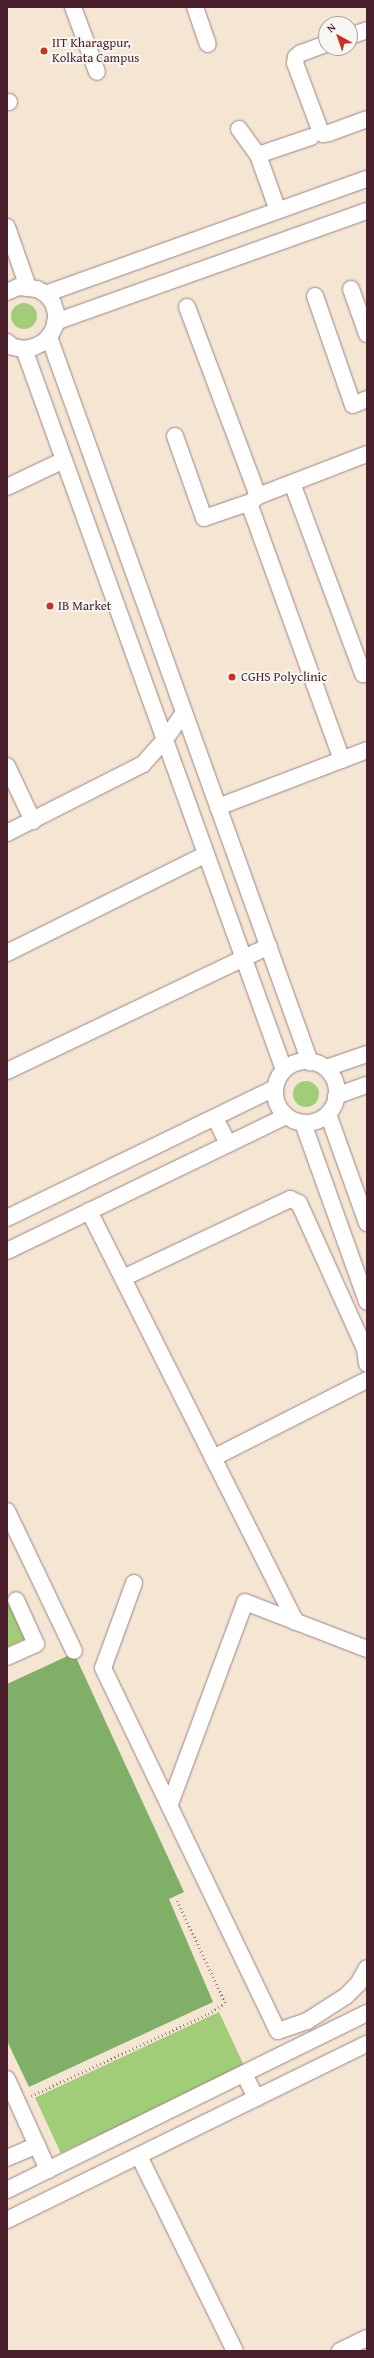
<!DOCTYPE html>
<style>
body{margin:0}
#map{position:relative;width:374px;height:2358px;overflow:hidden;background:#f5e6d4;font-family:"Gentium Book Plus",serif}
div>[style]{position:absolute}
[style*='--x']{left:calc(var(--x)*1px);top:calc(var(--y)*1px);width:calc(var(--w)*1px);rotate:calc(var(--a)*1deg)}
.green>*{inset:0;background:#a1cc78;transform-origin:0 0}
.round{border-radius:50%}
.forest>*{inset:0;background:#80b068}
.path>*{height:2.5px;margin-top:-1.25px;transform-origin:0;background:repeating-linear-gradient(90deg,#a08280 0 1px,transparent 0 4px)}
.roads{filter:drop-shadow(0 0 1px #a08280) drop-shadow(0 0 1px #a08280)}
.minor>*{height:16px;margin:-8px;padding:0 8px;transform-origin:8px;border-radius:8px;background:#fff}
.minor>.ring{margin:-8px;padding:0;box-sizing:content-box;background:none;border:16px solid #fff;border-radius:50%}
.dots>*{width:11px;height:11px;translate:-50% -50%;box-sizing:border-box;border:2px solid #f6f6f2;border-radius:50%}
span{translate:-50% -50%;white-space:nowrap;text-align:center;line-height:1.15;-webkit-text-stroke:4px #f6f6f2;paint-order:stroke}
.poi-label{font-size:13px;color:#4a1f2b}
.left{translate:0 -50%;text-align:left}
.frame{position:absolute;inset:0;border:8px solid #4a1f2b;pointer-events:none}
.north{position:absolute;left:318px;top:16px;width:40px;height:40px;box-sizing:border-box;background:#f6f6f2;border:1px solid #b1a0a2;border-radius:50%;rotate:320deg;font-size:11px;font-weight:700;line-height:16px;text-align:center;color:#4a1f2b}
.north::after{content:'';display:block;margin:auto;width:14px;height:18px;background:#c8321e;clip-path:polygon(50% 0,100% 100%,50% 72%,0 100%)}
</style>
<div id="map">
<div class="green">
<i class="round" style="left:11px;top:303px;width:26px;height:26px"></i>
<i class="round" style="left:293px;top:1081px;width:26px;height:26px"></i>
<i style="clip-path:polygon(7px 1597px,27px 1638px,7px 1647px)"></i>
<i style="left:219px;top:2012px;width:61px;height:203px;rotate:65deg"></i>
</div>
<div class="forest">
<i style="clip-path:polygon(74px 1653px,184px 1892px,169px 1899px,213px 2002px,29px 2087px,7px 2041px,7px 1684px)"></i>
</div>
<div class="path">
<i style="--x:31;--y:2096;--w:195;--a:-24.9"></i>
<i style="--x:208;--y:2014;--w:20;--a:-33"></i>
<i style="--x:225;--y:2003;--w:113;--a:-115.2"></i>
</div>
<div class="roads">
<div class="minor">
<i style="--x:73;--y:7;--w:69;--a:69.7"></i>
<i style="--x:195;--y:7;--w:39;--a:71"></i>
<i style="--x:350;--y:36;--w:18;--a:-19"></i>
<i style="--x:326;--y:44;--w:27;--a:160"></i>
<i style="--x:301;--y:53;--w:6;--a:141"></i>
<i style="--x:296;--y:57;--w:6;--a:99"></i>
<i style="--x:295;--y:63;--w:72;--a:69.5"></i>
<i style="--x:320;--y:130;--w:5;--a:53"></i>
<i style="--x:323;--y:134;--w:6;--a:-9"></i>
<i style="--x:329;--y:133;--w:40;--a:-20.2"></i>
<i style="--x:7;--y:102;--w:2;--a:0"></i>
<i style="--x:239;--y:129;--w:32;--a:54"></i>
<i style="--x:258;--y:155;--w:59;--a:70.3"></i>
<i style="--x:258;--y:155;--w:56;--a:-18.8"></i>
<i style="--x:7;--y:227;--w:64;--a:70.7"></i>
<i style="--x:351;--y:289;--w:48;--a:70.4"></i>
<i style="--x:7;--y:292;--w:12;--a:-24"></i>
<i style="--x:18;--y:287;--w:19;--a:6"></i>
<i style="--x:37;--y:289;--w:10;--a:29"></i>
<i style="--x:46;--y:294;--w:11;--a:52"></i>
<i style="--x:53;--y:303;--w:10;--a:73"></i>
<i style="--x:56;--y:313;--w:11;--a:90"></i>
<i style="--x:56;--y:324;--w:11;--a:117"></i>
<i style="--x:51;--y:334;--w:11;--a:131"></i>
<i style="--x:44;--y:342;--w:11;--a:153"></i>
<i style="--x:34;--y:347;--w:10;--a:169"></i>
<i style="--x:24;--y:349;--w:11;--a:-170"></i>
<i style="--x:13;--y:347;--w:8;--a:-140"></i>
<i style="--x:45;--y:294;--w:342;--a:-19.7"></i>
<i style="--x:315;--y:296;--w:115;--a:70.8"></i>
<i style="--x:353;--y:405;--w:15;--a:-23"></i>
<i style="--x:187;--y:307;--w:202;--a:69.4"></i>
<i style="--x:55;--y:322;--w:331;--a:-19.6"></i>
<i style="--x:49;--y:337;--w:771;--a:70.2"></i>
<i style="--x:24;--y:349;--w:766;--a:70.17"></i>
<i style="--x:175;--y:436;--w:87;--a:70.5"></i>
<i style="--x:204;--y:518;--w:50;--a:-18.8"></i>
<i style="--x:292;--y:483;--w:204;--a:69.6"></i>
<i style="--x:7;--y:487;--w:63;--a:-25.3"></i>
<i style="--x:342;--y:760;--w:267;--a:-109.9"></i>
<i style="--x:251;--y:509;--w:7;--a:-90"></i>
<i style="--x:251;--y:502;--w:9;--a:-41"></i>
<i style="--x:258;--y:496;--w:117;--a:-21.1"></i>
<i style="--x:7;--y:766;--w:61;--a:64.7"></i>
<i style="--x:218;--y:807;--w:160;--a:-20.9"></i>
<i style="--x:7;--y:833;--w:153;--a:-26.9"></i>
<i style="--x:143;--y:764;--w:31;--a:-48"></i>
<i style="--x:164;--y:741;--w:35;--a:-55"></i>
<i style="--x:7;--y:953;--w:222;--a:-26.4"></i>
<i class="ring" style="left:275px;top:1061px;width:46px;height:46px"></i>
<i style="--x:326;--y:1068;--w:43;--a:-18.9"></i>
<i style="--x:7;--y:1071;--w:290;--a:-25.5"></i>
<i style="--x:336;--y:1096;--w:33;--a:-20"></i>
<i style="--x:328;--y:1114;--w:116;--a:70.3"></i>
<i style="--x:215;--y:1118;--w:29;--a:63"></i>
<i style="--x:303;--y:1123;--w:190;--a:70.3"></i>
<i style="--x:89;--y:1211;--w:460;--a:63.3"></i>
<i style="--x:7;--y:1218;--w:298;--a:-25.9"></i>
<i style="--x:7;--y:1251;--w:310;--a:-25.8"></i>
<i style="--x:123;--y:1278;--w:185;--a:-25.3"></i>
<i style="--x:290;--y:1199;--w:10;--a:24"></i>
<i style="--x:299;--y:1203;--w:160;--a:65.7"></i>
<i style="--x:365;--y:1349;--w:15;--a:82"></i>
<i style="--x:213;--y:1458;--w:173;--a:-26.9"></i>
<i style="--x:7;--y:1511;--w:155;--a:64.4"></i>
<i style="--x:134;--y:1583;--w:90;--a:110"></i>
<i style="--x:103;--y:1668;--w:403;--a:64.3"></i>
<i style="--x:278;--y:2031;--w:31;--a:-19"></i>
<i style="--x:307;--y:2021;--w:46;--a:-32.7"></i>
<i style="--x:346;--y:1996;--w:17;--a:-45"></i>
<i style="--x:358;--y:1984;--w:18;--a:-61"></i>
<i style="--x:7;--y:1657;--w:32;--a:-24"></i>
<i style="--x:36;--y:1644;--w:48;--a:-114.4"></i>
<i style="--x:170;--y:1804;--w:215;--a:-69.6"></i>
<i style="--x:245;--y:1602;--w:131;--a:21.1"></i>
<i style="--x:244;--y:2074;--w:27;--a:63"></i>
<i style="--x:7;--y:2079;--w:100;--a:65.7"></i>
<i style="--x:139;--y:2156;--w:217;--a:63.8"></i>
<i style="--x:7;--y:2158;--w:33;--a:-23"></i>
<i style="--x:7;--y:2190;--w:401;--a:-26.2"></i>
<i style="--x:7;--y:2220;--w:401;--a:-26.1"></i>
<i style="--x:340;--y:2351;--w:30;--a:-26"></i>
</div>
</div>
<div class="dots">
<i style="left:44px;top:51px;background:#c8321e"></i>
<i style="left:50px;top:606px;background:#c8321e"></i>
<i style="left:232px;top:677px;background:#c8321e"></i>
</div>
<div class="poi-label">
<span class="left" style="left:52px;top:51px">IIT Kharagpur,<br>Kolkata Campus</span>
<span class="left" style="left:58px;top:606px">IB Market</span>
<span class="left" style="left:241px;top:677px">CGHS Polyclinic</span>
</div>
<div class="frame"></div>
<div class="north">N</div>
</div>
